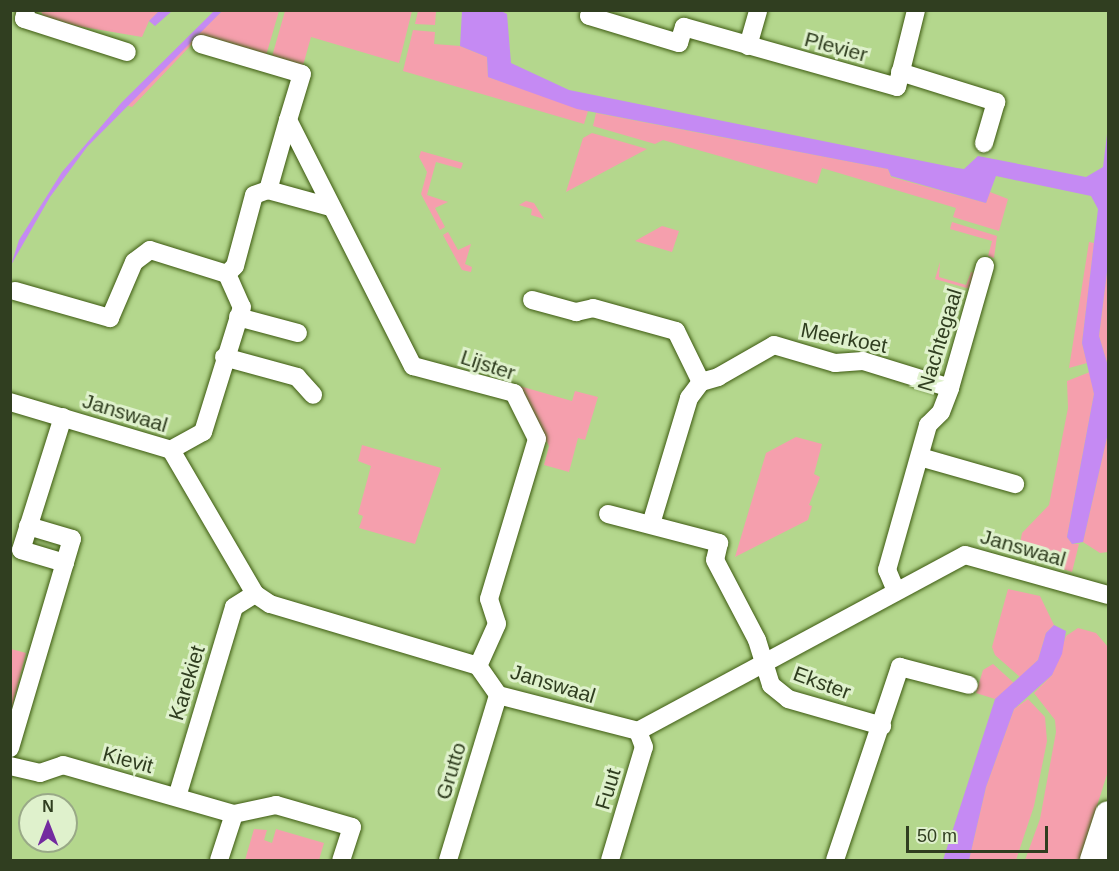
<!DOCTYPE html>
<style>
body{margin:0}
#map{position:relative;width:1119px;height:871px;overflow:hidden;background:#b4d78d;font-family:Arial,sans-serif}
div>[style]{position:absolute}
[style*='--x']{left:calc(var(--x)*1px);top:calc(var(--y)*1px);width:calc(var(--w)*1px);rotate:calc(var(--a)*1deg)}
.green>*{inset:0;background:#f59fad}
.water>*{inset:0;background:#c58af3}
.roads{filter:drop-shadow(0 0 2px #3d5a10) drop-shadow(0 0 2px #3d5a10)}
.street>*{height:18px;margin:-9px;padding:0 9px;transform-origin:9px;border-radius:9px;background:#fff}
.secondary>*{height:26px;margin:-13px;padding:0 13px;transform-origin:13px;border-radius:13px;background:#fff}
span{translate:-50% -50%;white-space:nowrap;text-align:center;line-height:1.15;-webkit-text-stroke:6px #dff1cc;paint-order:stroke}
.street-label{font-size:21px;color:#303e20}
.frame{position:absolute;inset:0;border:12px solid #303e20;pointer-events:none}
.north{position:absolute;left:18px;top:793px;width:60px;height:60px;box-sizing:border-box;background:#dff1cc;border:2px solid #99a987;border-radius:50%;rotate:0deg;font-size:16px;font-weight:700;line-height:24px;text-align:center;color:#303e20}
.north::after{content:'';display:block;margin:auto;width:21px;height:27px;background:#732b9f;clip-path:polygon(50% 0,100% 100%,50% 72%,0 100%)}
.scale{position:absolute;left:906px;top:826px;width:142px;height:27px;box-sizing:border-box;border:3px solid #303e20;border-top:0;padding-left:8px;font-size:18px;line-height:21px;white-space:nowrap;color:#303e20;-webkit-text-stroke:4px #dff1cc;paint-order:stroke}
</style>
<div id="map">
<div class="green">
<i style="clip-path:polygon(41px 11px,159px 11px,149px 21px,142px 37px,77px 26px,43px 16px)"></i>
<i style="clip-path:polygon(222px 11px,279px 11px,265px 59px,195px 41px,132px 107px,126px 105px)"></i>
<i style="clip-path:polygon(285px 11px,412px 11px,399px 63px,311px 37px,302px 69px,271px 60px)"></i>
<i style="clip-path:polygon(418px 11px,436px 11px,435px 25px,415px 24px)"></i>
<i style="clip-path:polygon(413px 30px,435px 32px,434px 44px,460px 46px,487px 57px,488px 77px,588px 111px,584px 124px,403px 71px)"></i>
<i style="clip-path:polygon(596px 113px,888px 169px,891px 177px,986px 203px,990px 192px,1008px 199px,999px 231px,953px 217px,956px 208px,822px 168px,817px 184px,663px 140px,655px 144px,593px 126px)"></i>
<i style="clip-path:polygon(592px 133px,647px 149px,566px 192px,583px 138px)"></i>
<i style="clip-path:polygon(421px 151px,463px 163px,461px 169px,436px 162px,427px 195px,448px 202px,435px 208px,445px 227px,440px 230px,421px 194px,427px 172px,419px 157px)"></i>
<i style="clip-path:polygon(526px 201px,534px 203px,544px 219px,531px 215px,532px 209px,519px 205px)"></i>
<i style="clip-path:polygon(952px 222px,997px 236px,994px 258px,988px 256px,992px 241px,950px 229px)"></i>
<i style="clip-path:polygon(662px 226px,679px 231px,672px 252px,635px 241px)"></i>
<i style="clip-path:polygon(448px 232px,458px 250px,471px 244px,465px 264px,472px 267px,471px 272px,462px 270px,443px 235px)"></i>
<i style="clip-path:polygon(1089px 242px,1094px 243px,1082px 343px,1087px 363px,1069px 368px)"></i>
<i style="clip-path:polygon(940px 262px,939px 277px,966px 285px,971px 272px,975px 273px,970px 289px,935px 279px)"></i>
<i style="clip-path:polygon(1108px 264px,1108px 366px,1099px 336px)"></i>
<i style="clip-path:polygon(1090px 372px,1094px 394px,1067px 537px,1072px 544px,1079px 544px,1072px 572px,1018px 554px,1022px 533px,1049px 505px,1068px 408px,1067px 381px)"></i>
<i style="clip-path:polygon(516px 385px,572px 401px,575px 391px,598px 397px,585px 440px,578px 438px,569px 472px,544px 465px,549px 446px)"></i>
<i style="clip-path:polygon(1108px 433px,1108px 552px,1100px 553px,1083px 542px)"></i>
<i style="clip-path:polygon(796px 437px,822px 444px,814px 474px,820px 477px,809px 505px,812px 506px,808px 520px,735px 557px,766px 453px)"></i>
<i style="clip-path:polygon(362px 445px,441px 468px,415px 544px,359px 528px,363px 516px,358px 514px,371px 466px,358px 461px)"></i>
<i style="clip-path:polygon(1008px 589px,1040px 596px,1054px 625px,1046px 633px,1038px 660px,1020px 677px,995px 655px,992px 647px)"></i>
<i style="clip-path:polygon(1078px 628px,1096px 633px,1108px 647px,1108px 771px,1080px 860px,1025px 860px,1040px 819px,1056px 732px,1055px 720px,1034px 693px,1052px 675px,1066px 636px)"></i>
<i style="clip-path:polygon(11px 649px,26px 653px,11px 711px,10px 649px)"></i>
<i style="clip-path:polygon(993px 664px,1014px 683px,995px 699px,976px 693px,983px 670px)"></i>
<i style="clip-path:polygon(1028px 699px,1045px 717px,1047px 741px,1034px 806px,1016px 860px,969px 860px,986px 787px,1014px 709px)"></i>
<i style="clip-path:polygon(254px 829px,267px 830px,264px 840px,272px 843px,276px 829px,324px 843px,319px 860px,245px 860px)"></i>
</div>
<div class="water">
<i style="clip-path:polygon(159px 11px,172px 11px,155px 26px,149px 21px)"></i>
<i style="clip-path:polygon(214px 11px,222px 11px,87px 147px,50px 197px,11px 265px,19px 240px,62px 172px,122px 102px)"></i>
<i style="clip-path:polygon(462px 11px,501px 11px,507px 14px,511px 63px,569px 90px,957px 168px,964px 169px,978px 156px,1086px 177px,1103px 167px,1108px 126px,1108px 264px,1099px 336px,1108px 366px,1108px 433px,1083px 542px,1072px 544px,1067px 537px,1094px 394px,1082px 343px,1098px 209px,1091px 196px,996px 176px,986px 203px,891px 176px,888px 169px,577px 109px,488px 77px,487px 57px,460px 46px)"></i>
<i style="clip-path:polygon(1054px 625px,1066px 631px,1062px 654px,1052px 675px,1014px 709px,986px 787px,969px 860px,943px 860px,995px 699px,1038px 660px,1046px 633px)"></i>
</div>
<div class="roads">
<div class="street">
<i style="--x:26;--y:10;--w:9;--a:103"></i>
<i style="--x:24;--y:19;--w:108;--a:17.8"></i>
<i style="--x:591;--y:10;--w:6;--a:108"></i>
<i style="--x:589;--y:16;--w:94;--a:16.7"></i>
<i style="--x:679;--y:43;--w:17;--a:-73"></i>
<i style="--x:684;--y:27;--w:221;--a:15.7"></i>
<i style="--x:897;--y:87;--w:79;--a:-76.1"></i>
<i style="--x:201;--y:44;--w:105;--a:16.5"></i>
<i style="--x:302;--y:74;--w:48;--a:106.9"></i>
<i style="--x:288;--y:120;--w:276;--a:63.1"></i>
<i style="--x:413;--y:366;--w:105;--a:15"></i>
<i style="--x:514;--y:393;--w:51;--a:63.4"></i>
<i style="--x:537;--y:439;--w:167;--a:106.7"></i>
<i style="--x:489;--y:599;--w:26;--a:72"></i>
<i style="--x:497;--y:624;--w:46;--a:114.3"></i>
<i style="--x:748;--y:46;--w:37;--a:-74"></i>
<i style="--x:900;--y:72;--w:101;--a:17.4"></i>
<i style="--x:996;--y:102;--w:43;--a:106.3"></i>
<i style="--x:288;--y:120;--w:73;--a:105.9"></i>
<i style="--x:268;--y:190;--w:64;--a:15.3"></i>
<i style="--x:227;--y:274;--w:11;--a:-45"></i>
<i style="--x:235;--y:266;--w:73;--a:-75"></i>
<i style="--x:254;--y:195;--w:15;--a:-20"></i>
<i style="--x:15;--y:291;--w:99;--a:15.9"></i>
<i style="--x:110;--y:318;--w:61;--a:-66.8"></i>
<i style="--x:134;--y:262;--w:20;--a:-37"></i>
<i style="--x:150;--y:250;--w:81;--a:17.3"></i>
<i style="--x:227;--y:274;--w:36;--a:66"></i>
<i style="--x:242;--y:307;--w:131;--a:107.3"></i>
<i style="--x:203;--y:432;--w:37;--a:151"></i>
<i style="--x:532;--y:300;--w:46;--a:15.3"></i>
<i style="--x:576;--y:312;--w:17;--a:-13"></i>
<i style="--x:593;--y:308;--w:86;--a:15.5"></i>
<i style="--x:676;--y:331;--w:57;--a:63.9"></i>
<i style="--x:701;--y:382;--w:18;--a:-16"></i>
<i style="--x:718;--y:377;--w:64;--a:-29.7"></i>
<i style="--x:774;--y:345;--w:64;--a:16.4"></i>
<i style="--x:835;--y:363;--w:28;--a:-4"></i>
<i style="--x:863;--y:361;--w:91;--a:17.2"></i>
<i style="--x:238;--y:317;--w:62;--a:14.9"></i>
<i style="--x:224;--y:357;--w:76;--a:15.3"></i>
<i style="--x:297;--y:377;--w:24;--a:48"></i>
<i style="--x:10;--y:402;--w:168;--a:16.6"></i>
<i style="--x:171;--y:450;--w:167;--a:59.7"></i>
<i style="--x:255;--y:594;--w:18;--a:34"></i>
<i style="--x:270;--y:604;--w:217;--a:16.6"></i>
<i style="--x:478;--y:666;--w:35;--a:55"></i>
<i style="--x:498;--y:695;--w:145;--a:14.4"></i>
<i style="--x:638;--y:731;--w:371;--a:-28.3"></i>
<i style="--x:965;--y:555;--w:148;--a:15.6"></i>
<i style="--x:63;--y:417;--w:139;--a:107.5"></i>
<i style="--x:21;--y:550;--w:46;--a:16.5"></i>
<i style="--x:920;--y:457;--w:99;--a:15.9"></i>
<i style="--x:608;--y:514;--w:115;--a:14.6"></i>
<i style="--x:719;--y:543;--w:17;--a:103"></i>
<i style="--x:715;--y:560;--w:90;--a:62.3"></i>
<i style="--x:757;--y:640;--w:47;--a:72.7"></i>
<i style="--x:771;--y:685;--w:22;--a:39"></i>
<i style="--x:788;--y:699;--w:98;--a:16"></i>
<i style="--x:651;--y:524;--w:132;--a:-73.2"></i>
<i style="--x:689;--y:398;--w:20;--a:-53"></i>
<i style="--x:896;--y:591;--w:23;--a:-113"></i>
<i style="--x:887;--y:570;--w:151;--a:-74.2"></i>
<i style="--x:928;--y:425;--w:18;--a:-45"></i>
<i style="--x:941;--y:412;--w:26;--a:-69"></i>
<i style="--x:950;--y:388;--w:127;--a:-74"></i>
<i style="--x:10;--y:748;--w:218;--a:-73.5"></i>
<i style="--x:72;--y:539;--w:46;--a:-163.5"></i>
<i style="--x:10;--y:766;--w:31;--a:13"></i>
<i style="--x:40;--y:773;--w:24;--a:-19"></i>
<i style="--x:63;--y:765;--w:178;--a:16"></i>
<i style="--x:234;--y:814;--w:43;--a:-12.1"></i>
<i style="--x:276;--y:805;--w:79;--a:16.1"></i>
<i style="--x:352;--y:827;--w:35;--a:108"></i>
<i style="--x:177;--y:797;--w:198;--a:-73.3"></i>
<i style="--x:234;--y:607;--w:25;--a:-32"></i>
<i style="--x:219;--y:860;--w:48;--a:-71.9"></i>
<i style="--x:448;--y:860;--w:172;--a:-73.1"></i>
<i style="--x:610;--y:860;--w:118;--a:-73.3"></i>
<i style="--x:644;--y:747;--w:17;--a:-111"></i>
<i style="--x:835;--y:860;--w:204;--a:-71.4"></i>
<i style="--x:900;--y:667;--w:71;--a:14.6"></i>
</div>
<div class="secondary">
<i style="--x:1093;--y:860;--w:48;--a:-71.9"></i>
</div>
</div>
<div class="street-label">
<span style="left:836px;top:47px;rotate:15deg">Plevier</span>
<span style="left:844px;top:338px;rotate:11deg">Meerkoet</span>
<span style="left:940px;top:340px;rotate:-73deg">Nachtegaal</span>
<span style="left:488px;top:365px;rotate:18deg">Lijster</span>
<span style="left:125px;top:413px;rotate:17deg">Janswaal</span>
<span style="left:1023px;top:548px;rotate:16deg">Janswaal</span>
<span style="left:187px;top:683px;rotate:-73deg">Karekiet</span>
<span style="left:822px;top:683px;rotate:20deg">Ekster</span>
<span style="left:553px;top:684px;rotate:17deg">Janswaal</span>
<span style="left:128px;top:760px;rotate:15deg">Kievit</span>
<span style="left:451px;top:771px;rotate:-73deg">Grutto</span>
<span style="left:608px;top:789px;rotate:-73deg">Fuut</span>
</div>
<div class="frame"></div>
<div class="north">N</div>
<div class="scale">50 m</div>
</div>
